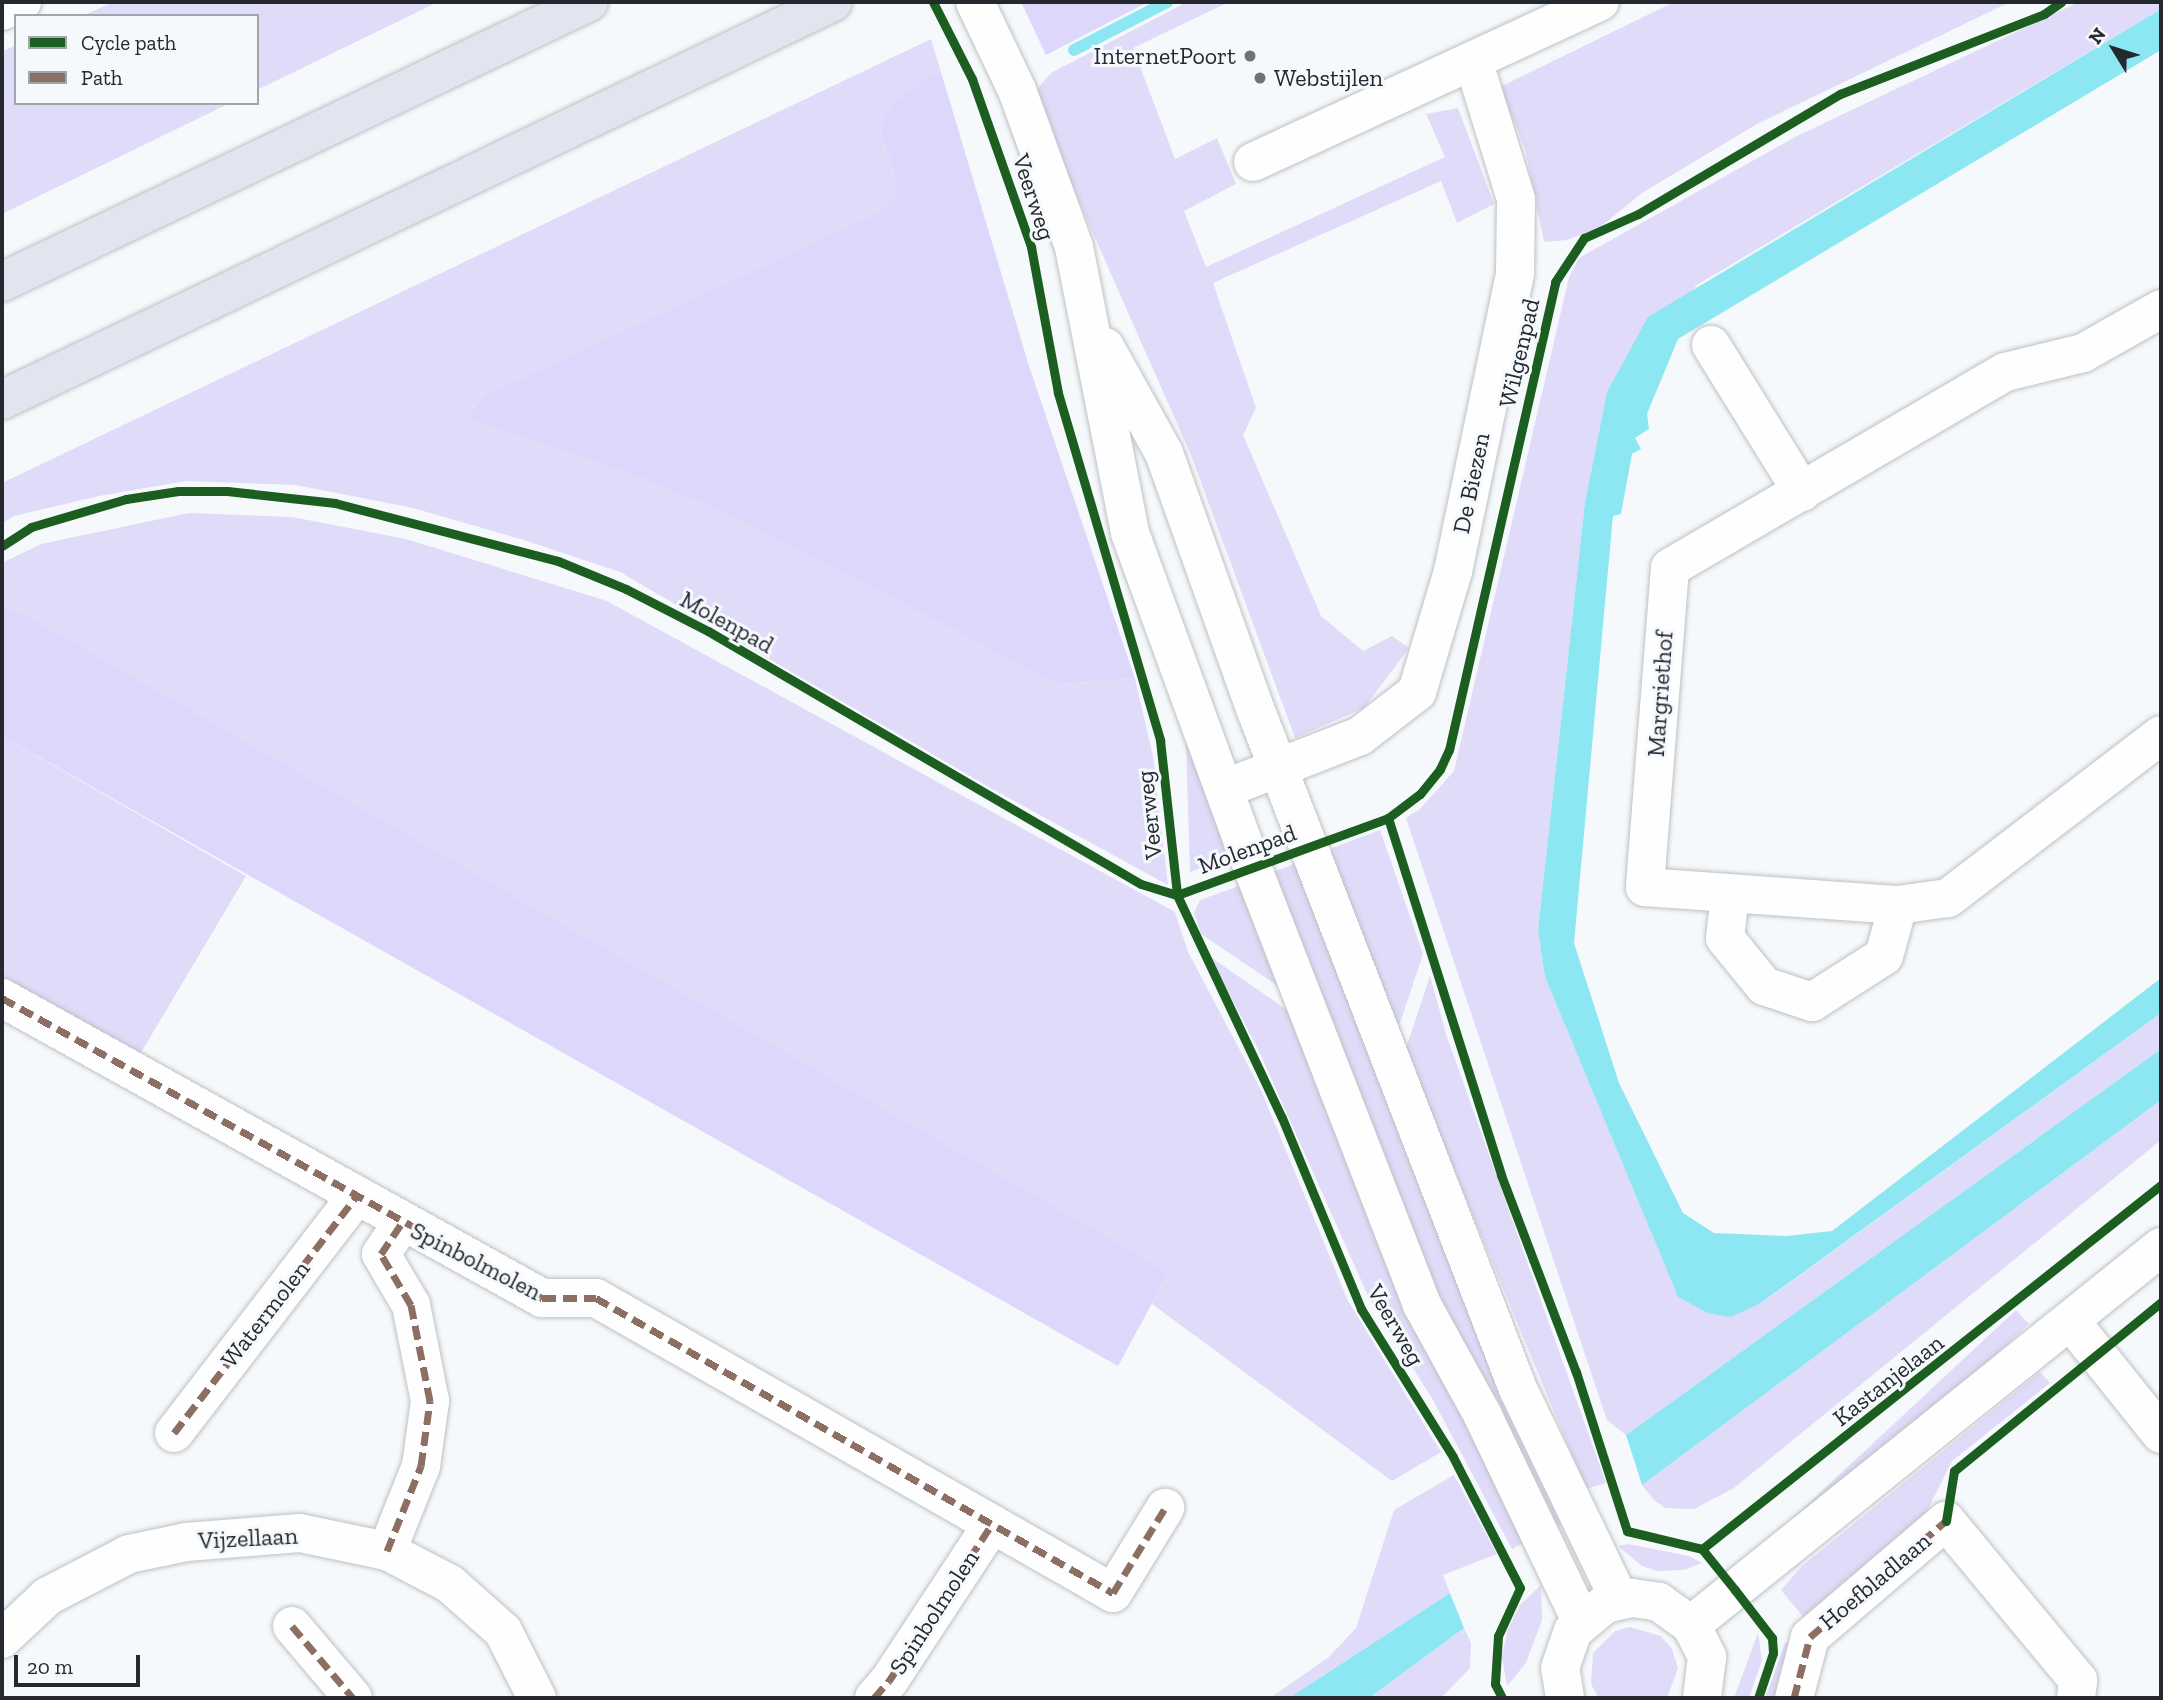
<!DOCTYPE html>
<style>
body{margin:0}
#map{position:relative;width:2163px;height:1700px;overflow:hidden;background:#f6f9fb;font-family:"Zilla Slab",serif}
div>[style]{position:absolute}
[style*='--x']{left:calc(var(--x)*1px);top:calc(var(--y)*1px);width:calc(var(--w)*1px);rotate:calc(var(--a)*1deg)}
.green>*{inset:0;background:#dfdbf8;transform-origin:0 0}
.forest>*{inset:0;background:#ded7fc}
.water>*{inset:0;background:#8de7f3}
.stream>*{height:12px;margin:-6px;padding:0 6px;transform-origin:6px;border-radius:6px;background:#8de7f3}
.roads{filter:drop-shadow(0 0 2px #bdc1c5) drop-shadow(0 0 2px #bdc1c5)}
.minor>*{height:38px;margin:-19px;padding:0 19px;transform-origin:19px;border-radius:19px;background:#fefefe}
.tertiary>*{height:38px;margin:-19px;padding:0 19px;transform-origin:19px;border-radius:19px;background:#fefefe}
.motorway>*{height:38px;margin:-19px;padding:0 19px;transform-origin:19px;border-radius:19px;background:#e2e5ef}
.quiet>*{height:7px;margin-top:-3.5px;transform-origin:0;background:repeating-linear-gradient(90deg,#8d6e63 0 14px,transparent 0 21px)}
.cycleway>*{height:9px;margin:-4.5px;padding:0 4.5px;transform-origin:4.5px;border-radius:4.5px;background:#1b5e20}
.dots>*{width:19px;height:19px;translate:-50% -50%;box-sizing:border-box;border:4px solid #f5f9fc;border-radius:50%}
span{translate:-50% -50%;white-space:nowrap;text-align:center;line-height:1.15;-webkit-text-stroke:6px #f5f9fc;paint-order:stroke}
.poi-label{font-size:24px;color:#23292f}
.right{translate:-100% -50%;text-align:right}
.left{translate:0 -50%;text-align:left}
.street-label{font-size:24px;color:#23292f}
.frame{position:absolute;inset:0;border:4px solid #23292f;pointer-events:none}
.legend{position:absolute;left:14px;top:14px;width:245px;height:91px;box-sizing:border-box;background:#f5f9fc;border:2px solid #a1a6aa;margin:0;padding:9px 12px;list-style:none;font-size:21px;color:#23292f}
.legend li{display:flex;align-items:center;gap:14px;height:35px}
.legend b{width:35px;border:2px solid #a1a6aa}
.north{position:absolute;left:2079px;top:14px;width:70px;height:70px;-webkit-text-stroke:5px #f5f9fc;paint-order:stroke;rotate:308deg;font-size:19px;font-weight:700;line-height:28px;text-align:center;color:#23292f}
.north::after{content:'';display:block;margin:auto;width:24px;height:32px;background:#23292f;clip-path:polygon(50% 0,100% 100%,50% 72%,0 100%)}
.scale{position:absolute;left:14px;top:1655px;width:126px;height:32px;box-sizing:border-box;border:4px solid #23292f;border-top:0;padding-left:9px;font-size:21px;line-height:24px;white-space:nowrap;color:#23292f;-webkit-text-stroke:5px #f5f9fc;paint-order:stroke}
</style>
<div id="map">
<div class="green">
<i style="clip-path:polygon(114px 2px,438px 2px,257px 90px,257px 16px,82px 16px)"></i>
<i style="clip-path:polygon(1187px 2px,1229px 2px,1133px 48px,1175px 159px,1217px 138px,1236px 184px,1184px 211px,1206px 267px,1445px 157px,1426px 114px,1458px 108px,1494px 204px,1457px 223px,1441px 181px,1213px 283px,1256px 408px,1243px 435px,1321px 616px,1363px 651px,1392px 636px,1409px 648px,1364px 708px,1295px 738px,1191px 455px,1032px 95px,1051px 73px)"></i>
<i style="clip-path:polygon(1674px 2px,2010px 2px,1757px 124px,1642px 193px,1599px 228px,1567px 240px,1544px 242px,1525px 149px,1500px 87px)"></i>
<i style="clip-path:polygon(2079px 2px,2161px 2px,2161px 9px,1697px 285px,1607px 392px,1585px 502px,1538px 930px,1545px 977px,1678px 1297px,1762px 1303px,2161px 1013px,2161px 1049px,1626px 1435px,1607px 1420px,1406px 818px,1420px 809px,1454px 771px,1569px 277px,1579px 258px,1797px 136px)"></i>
<i style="clip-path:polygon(931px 39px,941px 72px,928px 77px,880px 131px,896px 179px,894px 198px,876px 213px,483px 396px,466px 419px,636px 476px,738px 519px,1058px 684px,1135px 679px,1153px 756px,1168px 885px,994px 790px,620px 572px,524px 540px,413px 508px,296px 485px,187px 481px,99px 496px,14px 516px,2px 523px,2px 483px)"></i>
<i style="clip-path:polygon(16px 45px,16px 103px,230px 103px,2px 214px,2px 52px)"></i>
<i style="clip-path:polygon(189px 513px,292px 517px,406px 539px,607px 601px,1175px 912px,1188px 952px,1261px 1090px,1348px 1301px,1441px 1452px,1392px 1481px,1152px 1304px,1169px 1272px,30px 617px,2px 605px,2px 563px,41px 544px)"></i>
<i style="clip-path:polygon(1197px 734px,1241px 853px,1190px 872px,1186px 742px)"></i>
<i style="clip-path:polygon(2px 736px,246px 876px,136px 1061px,2px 980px)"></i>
<i style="clip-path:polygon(1380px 830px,1423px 954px,1397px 1032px,1330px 866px,1332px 848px)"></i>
<i style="clip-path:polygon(1304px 861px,1566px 1522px,1550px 1530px,1441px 1303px,1266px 874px)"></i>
<i style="clip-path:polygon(1247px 883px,1291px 995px,1201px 934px,1194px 913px,1200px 900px)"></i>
<i style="clip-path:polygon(1209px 956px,1300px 1019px,1529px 1540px,1512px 1549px,1433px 1400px,1369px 1298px,1259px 1051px)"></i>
<i style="clip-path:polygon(1430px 976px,1447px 1037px,1606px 1483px,1586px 1489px,1405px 1051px)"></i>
<i style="clip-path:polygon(2161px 1100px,2161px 1140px,1734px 1488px,1694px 1509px,1665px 1508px,1654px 1500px,1642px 1485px)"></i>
<i style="left:2016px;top:1310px;width:19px;height:359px;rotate:47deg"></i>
<i style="clip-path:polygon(2040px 1372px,2050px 1383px,1952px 1461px,1924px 1517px,1804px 1618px,1781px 1590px,1802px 1566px)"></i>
<i style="clip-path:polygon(1454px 1475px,1497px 1554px,1443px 1575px,1450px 1593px,1289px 1698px,1270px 1698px,1329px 1657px,1356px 1628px,1394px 1510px)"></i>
<i style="clip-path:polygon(1628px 1544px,1689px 1556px,1702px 1563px,1684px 1570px,1657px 1571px,1642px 1566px,1618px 1546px)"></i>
<i style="clip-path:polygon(1541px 1585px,1542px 1620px,1526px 1663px,1507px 1686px,1502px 1657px,1507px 1631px,1520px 1605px)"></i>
<i style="clip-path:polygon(1630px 1627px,1661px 1636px,1672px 1649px,1678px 1668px,1667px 1698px,1598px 1697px,1591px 1684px,1593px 1653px,1615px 1631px)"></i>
<i style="clip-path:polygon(1464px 1628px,1471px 1643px,1470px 1668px,1441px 1698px,1369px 1698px)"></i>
<i style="clip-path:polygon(1758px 1633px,1762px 1660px,1749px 1698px,1734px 1698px)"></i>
<i style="clip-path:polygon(1785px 1643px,1793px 1645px,1779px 1698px,1765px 1698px)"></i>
</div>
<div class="forest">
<i style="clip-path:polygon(1021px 2px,1148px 2px,1046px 55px)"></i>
<i style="clip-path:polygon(941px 72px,1029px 366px,1135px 679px,1058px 684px,738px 519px,636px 476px,466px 419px,483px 396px,876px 213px,894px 198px,896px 179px,880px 131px,885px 119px,892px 105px,928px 77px)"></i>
<i style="clip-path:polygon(2px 605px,30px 617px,1169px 1272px,1118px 1366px,2px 736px)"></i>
</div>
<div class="water">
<i style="clip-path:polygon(2161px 9px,2161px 50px,1678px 339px,1647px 414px,1649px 429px,1635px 438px,1641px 449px,1632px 454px,1621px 514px,1613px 516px,1574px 943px,1619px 1083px,1683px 1213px,1714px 1233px,1787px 1236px,1832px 1231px,2161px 978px,2161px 1013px,1761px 1303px,1731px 1317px,1708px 1313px,1678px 1297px,1545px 977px,1538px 930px,1585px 502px,1607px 392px,1648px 317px)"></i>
<i style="clip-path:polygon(2161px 1049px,2161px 1100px,1642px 1485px,1626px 1435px)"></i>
<i style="clip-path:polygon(1450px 1593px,1464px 1628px,1369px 1698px,1289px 1698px)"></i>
</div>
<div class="stream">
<i style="--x:1074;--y:50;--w:105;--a:-27.3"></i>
</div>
<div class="roads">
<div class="minor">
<i style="--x:1253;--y:162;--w:382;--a:-24.8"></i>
<i style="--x:2161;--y:309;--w:90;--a:150.6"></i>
<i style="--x:2083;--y:353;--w:80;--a:166.3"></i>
<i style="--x:2005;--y:372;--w:388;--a:149.7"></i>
<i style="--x:1670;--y:568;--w:320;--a:94.5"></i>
<i style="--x:1645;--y:887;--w:254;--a:4.1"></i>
<i style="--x:1898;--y:905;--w:50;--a:-8"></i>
<i style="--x:1948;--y:898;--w:268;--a:-37.4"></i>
<i style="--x:1711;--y:345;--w:173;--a:58.2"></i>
<i style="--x:1224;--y:789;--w:146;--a:-21.3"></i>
<i style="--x:1360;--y:736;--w:72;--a:-37.7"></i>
<i style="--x:1417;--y:692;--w:126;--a:-73.4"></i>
<i style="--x:1453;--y:571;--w:304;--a:-78.2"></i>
<i style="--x:1515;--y:273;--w:74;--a:-89.2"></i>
<i style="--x:1516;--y:199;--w:145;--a:-107.2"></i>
<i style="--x:1730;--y:895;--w:43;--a:96.6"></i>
<i style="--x:1725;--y:938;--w:62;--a:50.9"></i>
<i style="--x:1764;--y:986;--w:51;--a:18.4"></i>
<i style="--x:1812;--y:1002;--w:85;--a:-32.6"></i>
<i style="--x:1884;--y:956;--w:53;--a:-74.6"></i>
<i style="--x:2;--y:998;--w:618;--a:29.05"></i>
<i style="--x:542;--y:1298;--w:54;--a:0"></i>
<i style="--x:596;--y:1298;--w:595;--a:29.71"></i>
<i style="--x:1113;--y:1593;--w:100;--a:-58.5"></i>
<i style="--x:2072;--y:1323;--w:142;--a:51.3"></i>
<i style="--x:174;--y:1433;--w:300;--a:-52.4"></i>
<i style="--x:387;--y:1551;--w:92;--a:-68.2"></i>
<i style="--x:421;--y:1466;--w:66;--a:-82.1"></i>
<i style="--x:430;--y:1401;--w:98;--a:-101.2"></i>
<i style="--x:411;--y:1305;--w:59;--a:-120.5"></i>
<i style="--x:381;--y:1254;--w:37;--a:-56"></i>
<i style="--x:292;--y:1626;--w:94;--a:49.7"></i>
<i style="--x:2;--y:1639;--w:63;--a:-43.1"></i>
<i style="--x:48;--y:1596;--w:91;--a:-27.4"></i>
<i style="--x:129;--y:1554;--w:58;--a:-11.9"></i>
<i style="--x:186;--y:1542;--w:114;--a:-4.5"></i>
<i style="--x:300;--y:1533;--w:89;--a:11.7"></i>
<i style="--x:387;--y:1551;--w:71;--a:27.6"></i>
<i style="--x:450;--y:1584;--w:71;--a:41.6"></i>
<i style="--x:503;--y:1631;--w:75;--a:63.1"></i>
<i style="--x:874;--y:1698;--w:23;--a:-49"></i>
<i style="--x:889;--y:1681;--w:188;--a:-56.7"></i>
<i style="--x:1794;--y:1698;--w:63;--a:-75.3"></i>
<i style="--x:1810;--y:1637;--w:179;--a:-40.5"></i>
<i style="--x:1946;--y:1521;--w:207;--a:50.3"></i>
<i style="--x:2078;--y:1680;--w:18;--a:96"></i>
</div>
<div class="tertiary">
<i style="--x:975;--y:2;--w:98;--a:64.5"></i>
<i style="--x:1017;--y:90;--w:167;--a:70"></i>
<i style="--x:1074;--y:247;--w:291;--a:78.9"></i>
<i style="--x:1130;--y:533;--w:358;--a:69.9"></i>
<i style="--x:1253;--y:869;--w:465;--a:68.8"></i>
<i style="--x:1421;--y:1303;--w:127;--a:61.2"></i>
<i style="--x:1482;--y:1414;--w:229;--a:64.4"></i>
<i style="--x:2;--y:11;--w:22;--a:-24"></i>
<i style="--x:1105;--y:347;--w:121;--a:60.9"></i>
<i style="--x:1164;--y:453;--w:265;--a:70.4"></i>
<i style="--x:1253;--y:703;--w:735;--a:68.88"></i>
<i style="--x:1518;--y:1389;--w:233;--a:64.3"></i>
<i style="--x:1691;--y:1625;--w:603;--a:-38.81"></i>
<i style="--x:1565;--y:1698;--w:30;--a:-99"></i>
<i style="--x:1560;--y:1668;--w:39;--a:-71"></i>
<i style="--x:1573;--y:1631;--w:42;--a:-40.2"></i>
<i style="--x:1605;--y:1604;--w:28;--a:-13"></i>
<i style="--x:1632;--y:1598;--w:27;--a:8"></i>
<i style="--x:1659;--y:1602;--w:39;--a:36"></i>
<i style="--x:1691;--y:1625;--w:36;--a:63"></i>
<i style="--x:1707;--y:1657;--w:41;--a:97"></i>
</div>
<div class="motorway">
<i style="--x:2;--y:282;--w:650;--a:-25.5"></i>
<i style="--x:2;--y:400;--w:921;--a:-25.59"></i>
</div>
</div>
<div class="quiet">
<i style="--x:2;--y:998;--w:618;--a:29.05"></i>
<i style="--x:542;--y:1298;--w:54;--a:0"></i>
<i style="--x:596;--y:1298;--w:595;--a:29.71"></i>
<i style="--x:1113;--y:1593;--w:100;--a:-58.5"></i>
<i style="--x:174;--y:1433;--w:300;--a:-52.4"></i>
<i style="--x:387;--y:1551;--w:92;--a:-68.2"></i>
<i style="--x:421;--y:1466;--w:66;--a:-82.1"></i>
<i style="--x:430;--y:1401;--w:98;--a:-101.2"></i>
<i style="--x:411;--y:1305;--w:59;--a:-120.5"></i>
<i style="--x:381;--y:1254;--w:37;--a:-56"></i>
<i style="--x:292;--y:1626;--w:94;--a:49.7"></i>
<i style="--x:874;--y:1698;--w:23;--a:-49"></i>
<i style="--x:889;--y:1681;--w:188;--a:-56.7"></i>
<i style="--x:1794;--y:1698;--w:63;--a:-75.3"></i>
<i style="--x:1810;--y:1637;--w:179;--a:-40.5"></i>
</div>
<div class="cycleway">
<i style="--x:933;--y:2;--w:86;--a:63.1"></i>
<i style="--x:972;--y:79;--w:178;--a:70.6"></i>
<i style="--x:1031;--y:247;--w:148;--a:79.5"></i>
<i style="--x:1058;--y:393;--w:362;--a:73.6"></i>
<i style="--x:1160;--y:740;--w:156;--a:83.7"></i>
<i style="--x:1177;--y:895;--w:246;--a:64.8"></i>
<i style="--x:1282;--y:1118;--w:207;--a:67.5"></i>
<i style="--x:1361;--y:1309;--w:174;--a:58.1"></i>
<i style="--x:1453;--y:1457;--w:147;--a:62.9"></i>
<i style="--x:1520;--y:1588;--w:53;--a:114.6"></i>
<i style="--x:1498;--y:1636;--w:48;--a:93.6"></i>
<i style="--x:1495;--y:1684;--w:16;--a:63"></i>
<i style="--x:2;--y:546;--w:35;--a:-33"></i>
<i style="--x:31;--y:527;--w:99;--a:-16.4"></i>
<i style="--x:126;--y:499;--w:53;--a:-8.7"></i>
<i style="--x:178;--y:491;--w:49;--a:0"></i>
<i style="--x:227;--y:491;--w:109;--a:6.3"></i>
<i style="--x:335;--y:503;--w:230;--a:14.6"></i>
<i style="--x:558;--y:561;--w:74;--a:22.4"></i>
<i style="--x:626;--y:589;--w:92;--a:27.1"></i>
<i style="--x:708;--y:631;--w:501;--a:30.3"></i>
<i style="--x:1141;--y:884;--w:38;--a:17"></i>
<i style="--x:1177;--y:895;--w:225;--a:-20"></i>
<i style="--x:1388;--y:818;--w:40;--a:-37"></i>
<i style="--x:1420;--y:794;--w:32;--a:-51"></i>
<i style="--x:1440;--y:769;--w:21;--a:-65"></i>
<i style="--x:1449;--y:750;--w:480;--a:-77.2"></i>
<i style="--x:1555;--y:282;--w:53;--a:-56.6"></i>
<i style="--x:1584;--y:238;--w:59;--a:-24"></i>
<i style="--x:1638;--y:214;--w:235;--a:-30.7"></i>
<i style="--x:1840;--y:94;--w:219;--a:-21.4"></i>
<i style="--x:2044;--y:14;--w:21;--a:-35"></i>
<i style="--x:1388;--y:818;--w:374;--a:72.4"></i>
<i style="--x:1501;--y:1175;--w:211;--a:69.2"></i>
<i style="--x:1576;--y:1372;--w:167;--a:72.2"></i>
<i style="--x:1627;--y:1531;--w:77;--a:13.5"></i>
<i style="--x:1702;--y:1549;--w:53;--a:51.2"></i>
<i style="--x:1735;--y:1590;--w:61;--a:52.4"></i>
<i style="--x:1772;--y:1638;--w:15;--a:86"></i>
<i style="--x:1773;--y:1653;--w:47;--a:108.4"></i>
<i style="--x:1946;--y:1521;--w:51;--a:-80.9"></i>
<i style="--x:1954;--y:1471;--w:267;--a:-39.2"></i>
<i style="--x:1702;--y:1549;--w:586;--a:-38.42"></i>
</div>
<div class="dots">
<i style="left:1250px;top:56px;background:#6d7276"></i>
<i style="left:1260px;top:78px;background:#6d7276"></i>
</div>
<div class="poi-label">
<span class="right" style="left:1236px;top:56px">InternetPoort</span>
<span class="left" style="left:1274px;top:78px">Webstijlen</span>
</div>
<div class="street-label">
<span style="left:1034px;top:197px;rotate:72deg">Veerweg</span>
<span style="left:1519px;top:353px;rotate:-77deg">Wilgenpad</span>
<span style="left:1471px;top:483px;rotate:-78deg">De Biezen</span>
<span style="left:727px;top:622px;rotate:29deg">Molenpad</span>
<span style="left:1660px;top:694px;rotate:-86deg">Margriethof</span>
<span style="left:1149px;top:815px;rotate:-96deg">Veerweg</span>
<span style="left:1247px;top:849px;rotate:-20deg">Molenpad</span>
<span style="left:476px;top:1261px;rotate:27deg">Spinbolmolen</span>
<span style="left:265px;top:1314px;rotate:-52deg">Watermolen</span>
<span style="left:1396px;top:1325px;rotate:60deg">Veerweg</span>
<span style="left:1888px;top:1380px;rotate:-38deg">Kastanjelaan</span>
<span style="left:248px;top:1538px;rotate:-3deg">Vijzellaan</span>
<span style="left:1875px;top:1581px;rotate:-40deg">Hoefbladlaan</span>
<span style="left:934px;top:1612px;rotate:-57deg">Spinbolmolen</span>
</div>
<div class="frame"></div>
<ul class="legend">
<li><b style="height:9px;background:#1b5e20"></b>Cycle path</li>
<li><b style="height:9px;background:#8d6e63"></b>Path</li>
</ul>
<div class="north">N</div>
<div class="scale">20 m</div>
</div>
